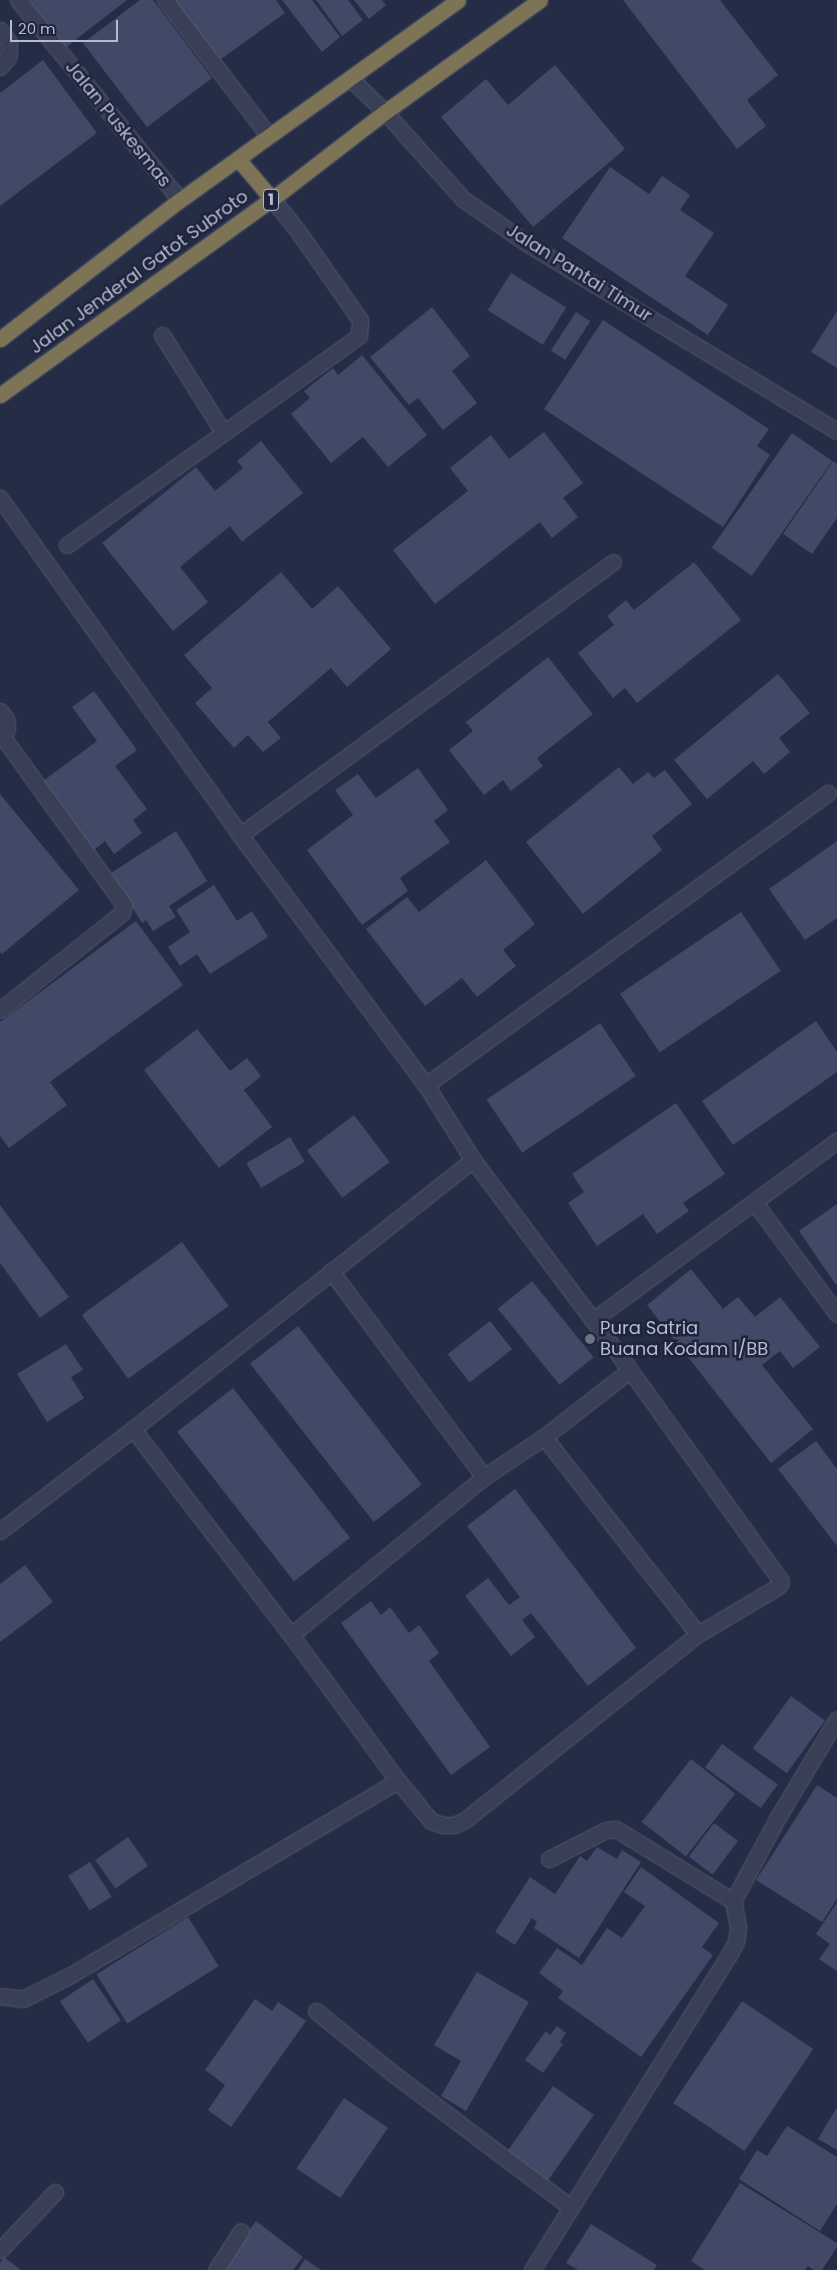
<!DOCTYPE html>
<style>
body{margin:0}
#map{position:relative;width:837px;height:2270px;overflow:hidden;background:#242c46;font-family:Poppins,sans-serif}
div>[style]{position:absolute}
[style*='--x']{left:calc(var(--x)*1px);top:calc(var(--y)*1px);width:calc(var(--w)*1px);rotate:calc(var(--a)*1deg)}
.building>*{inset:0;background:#414966;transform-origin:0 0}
.roads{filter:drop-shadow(0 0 1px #555a6f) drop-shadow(0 0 1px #555a6f)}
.lane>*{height:15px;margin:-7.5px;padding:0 7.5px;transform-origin:7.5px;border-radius:7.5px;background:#393f55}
.street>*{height:15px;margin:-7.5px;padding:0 7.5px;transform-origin:7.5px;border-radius:7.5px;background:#393f55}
.highway>*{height:15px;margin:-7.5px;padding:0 7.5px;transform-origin:7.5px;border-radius:7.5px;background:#7c7455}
.dots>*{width:14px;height:14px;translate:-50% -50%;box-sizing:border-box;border:2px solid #1e243b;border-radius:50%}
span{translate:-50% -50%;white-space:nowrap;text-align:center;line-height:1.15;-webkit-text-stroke:5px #1e243b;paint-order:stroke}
.shield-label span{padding:1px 4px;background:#1e243b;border:1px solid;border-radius:4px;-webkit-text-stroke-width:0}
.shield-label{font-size:16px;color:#b7bbce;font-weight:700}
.street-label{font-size:18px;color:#b7bbce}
.poi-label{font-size:18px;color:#b7bbce}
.left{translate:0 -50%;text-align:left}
.scale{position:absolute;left:10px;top:20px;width:108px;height:22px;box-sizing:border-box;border:2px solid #b7bbce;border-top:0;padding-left:6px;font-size:15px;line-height:18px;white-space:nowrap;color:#b7bbce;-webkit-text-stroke:4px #1e243b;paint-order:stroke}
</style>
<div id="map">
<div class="building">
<i style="clip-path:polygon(29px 0,127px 0,65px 48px)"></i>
<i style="clip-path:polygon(140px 0,153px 0,212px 78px,147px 127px,83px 43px)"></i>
<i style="clip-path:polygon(174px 0,276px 0,285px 13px,217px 62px)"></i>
<i style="clip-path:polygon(282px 0,312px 0,340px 37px,322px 52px)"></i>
<i style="clip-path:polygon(316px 0,348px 0,363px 20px,342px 36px)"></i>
<i style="clip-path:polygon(354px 0,382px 0,386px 5px,369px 19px)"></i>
<i style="clip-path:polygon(623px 0,720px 0,778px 75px,747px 100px,766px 126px,737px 149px)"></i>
<i style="clip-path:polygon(43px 60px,97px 133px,0 206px,0 93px)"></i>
<i style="clip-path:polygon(555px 65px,625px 149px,533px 227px,441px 117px,486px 79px,508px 105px)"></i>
<i style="clip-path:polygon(610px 167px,649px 194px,662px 176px,690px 195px,680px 210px,714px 233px,685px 276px,728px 305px,708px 335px,562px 238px)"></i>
<i style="left:511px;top:273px;width:65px;height:44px;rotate:32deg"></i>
<i style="clip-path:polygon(432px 307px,470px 356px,452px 371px,477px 403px,443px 430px,418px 398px,409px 405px,370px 357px)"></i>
<i style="clip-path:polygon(837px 311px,837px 368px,811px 352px)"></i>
<i style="left:576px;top:312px;width:17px;height:46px;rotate:33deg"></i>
<i style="clip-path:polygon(603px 320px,769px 429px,757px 446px,770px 455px,723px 527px,544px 409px)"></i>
<i style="clip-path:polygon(362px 355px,427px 435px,388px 467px,363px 437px,331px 463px,291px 414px,310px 398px,304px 391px,333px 368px,338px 375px)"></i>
<i style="clip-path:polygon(544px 432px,583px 483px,563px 498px,578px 517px,552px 538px,540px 522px,435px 604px,393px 550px,468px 491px,450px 468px,491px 435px,509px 459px)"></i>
<i style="left:792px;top:433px;width:49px;height:140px;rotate:35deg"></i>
<i style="clip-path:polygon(261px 441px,303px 493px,242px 542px,230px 526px,180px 567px,208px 602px,173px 631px,102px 543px,196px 467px,215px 491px,243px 468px,237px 461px)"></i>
<i style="clip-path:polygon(833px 461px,837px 464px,837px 518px,812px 554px,783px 534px)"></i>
<i style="clip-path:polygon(694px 562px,741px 620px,637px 703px,625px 688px,613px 698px,578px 653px,614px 625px,607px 616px,626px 600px,634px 610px)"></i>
<i style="clip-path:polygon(281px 572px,312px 609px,338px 586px,391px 649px,347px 687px,331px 668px,268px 722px,281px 738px,263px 752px,248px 735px,234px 748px,195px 703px,212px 688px,184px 655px)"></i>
<i style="clip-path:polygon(548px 657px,593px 714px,537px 758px,543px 766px,511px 791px,503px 780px,484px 795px,449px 750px,473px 731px,466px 722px)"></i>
<i style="clip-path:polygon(778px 674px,810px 713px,779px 738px,790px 752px,764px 774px,753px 761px,707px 799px,674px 760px)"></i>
<i style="clip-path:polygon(94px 691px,137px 750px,115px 766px,147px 809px,133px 820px,142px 833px,114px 854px,105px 841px,94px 850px,43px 781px,97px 741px,72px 707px)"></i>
<i style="clip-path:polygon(619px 767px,633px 784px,648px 772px,654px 778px,665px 770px,692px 804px,652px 836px,662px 850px,583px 914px,526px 842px)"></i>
<i style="clip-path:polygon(418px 768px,448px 810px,434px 821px,450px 842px,400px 878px,408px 891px,362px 925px,307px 850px,353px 815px,335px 790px,358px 774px,376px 798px)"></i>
<i style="clip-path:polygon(0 794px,79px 890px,2px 954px,0 952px)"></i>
<i style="clip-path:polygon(176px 831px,207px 881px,169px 906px,176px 917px,153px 931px,146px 920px,142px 923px,111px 873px)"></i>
<i style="clip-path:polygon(837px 841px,837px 918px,805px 940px,769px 889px)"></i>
<i style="clip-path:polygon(486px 860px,535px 924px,503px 950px,516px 966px,477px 997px,462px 978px,425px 1006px,366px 929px,407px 897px,419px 912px)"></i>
<i style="clip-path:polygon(214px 885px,237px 921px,252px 911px,268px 937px,210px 974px,197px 954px,180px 966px,168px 947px,190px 932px,176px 910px)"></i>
<i style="left:741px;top:912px;width:71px;height:146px;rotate:56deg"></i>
<i style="clip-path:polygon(136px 921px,183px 985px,50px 1082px,67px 1105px,9px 1148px,0 1136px,0 1022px)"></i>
<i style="clip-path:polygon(816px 1021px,837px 1052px,837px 1072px,733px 1145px,702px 1101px)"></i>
<i style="left:600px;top:1023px;width:64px;height:137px;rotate:56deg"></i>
<i style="clip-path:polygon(197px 1029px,230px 1071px,247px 1058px,261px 1076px,244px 1090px,272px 1127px,219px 1168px,144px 1070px)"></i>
<i style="clip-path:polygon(676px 1103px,725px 1174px,683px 1203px,689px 1211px,657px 1234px,643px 1214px,597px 1246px,568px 1203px,584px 1192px,572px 1174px)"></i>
<i style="left:354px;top:1115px;width:59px;height:59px;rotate:53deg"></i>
<i style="left:290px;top:1137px;width:29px;height:51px;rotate:59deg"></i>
<i style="clip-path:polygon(837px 1204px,837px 1284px,836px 1285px,799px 1231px)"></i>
<i style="clip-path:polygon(0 1205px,69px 1297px,40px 1318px,0 1263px)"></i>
<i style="left:182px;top:1242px;width:79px;height:124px;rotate:54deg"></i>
<i style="clip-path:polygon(691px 1269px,723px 1309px,738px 1297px,755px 1317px,780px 1297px,820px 1347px,793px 1368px,780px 1351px,762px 1365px,813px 1429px,771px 1463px,647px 1305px)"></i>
<i style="left:532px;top:1281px;width:98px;height:44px;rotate:51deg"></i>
<i style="left:490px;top:1321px;width:36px;height:54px;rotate:52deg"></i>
<i style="left:298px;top:1326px;width:201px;height:61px;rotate:52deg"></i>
<i style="clip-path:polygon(66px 1344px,83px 1370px,71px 1377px,84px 1398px,47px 1422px,17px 1374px)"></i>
<i style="left:233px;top:1388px;width:190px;height:71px;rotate:52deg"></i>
<i style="clip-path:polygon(816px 1441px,837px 1469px,837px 1546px,778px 1469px)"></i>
<i style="clip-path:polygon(515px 1489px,636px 1648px,588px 1686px,531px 1613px,522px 1620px,535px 1637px,511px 1656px,465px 1596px,488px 1578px,509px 1605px,520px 1597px,467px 1526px)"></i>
<i style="clip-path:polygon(25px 1565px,53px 1602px,0 1642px,0 1584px)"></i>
<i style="clip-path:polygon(371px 1601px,381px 1615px,390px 1607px,409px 1633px,419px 1625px,439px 1653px,429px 1661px,490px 1747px,451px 1775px,341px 1623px)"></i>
<i style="left:791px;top:1696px;width:42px;height:65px;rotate:36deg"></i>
<i style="left:722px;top:1744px;width:69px;height:29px;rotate:36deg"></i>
<i style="left:691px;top:1759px;width:56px;height:80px;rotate:38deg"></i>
<i style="clip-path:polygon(817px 1785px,837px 1798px,837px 1899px,822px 1922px,756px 1880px)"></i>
<i style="left:714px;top:1823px;width:30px;height:42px;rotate:37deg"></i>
<i style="left:128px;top:1837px;width:35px;height:40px;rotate:55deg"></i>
<i style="clip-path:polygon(597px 1847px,617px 1859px,622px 1850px,641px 1862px,579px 1958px,534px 1928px,537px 1922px,532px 1918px,515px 1945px,495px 1932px,530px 1877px,555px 1894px,580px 1856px,587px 1861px)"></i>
<i style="left:90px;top:1862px;width:41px;height:26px;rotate:58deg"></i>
<i style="clip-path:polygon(641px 1867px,719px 1923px,702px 1947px,713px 1955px,641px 2057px,558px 1998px,563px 1991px,539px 1973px,557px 1948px,582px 1965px,607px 1928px,622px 1938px,645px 1906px,624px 1892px)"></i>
<i style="clip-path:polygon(837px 1902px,837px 1971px,819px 1959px,830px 1944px,816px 1934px)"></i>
<i style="left:188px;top:1917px;width:58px;height:108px;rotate:58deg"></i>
<i style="clip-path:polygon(477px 1972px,529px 2002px,466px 2111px,441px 2096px,461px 2061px,434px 2045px)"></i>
<i style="left:93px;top:1979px;width:50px;height:40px;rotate:56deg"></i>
<i style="clip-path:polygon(255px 1999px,272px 2011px,278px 2002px,306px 2021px,231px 2127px,208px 2110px,225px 2085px,205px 2070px)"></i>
<i style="left:742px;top:2001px;width:86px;height:123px;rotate:34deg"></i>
<i style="clip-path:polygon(557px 2026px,566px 2033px,560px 2042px,563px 2044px,543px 2073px,525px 2060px,546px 2031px,550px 2035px)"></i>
<i style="left:553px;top:2086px;width:50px;height:80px;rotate:35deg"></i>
<i style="left:344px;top:2098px;width:53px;height:85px;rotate:34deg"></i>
<i style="clip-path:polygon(837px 2107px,837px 2150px,818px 2139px)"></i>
<i style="clip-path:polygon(787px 2126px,837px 2157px,837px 2204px,820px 2231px,739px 2179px,757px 2150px,767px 2156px)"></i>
<i style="clip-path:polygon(740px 2183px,837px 2243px,837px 2247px,822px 2270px,814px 2270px,808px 2266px,805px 2270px,705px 2270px,691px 2261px)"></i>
<i style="clip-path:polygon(256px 2221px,303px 2257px,293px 2270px,219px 2270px)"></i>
<i style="clip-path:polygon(591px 2224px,657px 2265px,654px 2270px,578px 2270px,566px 2263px)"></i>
<i style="clip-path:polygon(4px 2257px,21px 2270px,0 2270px,0 2263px)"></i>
<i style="clip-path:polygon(305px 2259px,321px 2270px,298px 2270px)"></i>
</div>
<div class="roads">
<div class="lane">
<i style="--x:162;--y:335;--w:115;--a:57.8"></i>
<i style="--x:67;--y:545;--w:359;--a:-35.6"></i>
<i style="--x:359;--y:336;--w:16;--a:-86"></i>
<i style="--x:360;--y:320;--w:108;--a:-124.9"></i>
<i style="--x:298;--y:231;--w:41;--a:-129.1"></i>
</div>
<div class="street">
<i style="--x:18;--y:0;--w:257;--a:51"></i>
<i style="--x:165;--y:0;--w:171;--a:52.6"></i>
<i style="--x:0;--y:30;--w:15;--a:53"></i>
<i style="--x:9;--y:42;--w:8;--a:90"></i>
<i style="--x:9;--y:50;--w:8;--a:97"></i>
<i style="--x:8;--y:58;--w:12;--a:132"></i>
<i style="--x:350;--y:78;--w:49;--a:44.2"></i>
<i style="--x:385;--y:112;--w:117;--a:48.1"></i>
<i style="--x:463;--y:199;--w:79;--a:34.7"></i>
<i style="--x:528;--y:244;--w:361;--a:31.2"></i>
<i style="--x:0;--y:498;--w:414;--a:54.5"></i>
<i style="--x:240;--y:835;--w:312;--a:53.4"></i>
<i style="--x:426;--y:1085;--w:89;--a:57.9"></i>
<i style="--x:473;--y:1160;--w:262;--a:53.2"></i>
<i style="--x:630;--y:1370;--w:259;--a:54.4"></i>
<i style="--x:781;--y:1581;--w:5;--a:112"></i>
<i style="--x:779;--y:1586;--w:94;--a:149.3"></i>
<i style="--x:698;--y:1634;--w:298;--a:141.4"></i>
<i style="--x:465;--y:1820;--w:12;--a:156"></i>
<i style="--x:454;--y:1825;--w:11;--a:180"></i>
<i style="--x:443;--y:1825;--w:13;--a:-162"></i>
<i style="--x:431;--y:1821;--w:52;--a:-129.5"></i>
<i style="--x:398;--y:1781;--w:181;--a:-126.2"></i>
<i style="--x:291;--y:1635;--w:260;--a:-127.5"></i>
<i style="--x:0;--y:711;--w:10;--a:53"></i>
<i style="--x:6;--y:719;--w:10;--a:84"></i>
<i style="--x:7;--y:729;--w:12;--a:125"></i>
<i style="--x:240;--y:835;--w:462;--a:-36.2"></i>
<i style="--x:0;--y:1010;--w:156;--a:-38.5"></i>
<i style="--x:122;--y:913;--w:8;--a:-76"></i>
<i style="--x:124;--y:905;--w:207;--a:-125.8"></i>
<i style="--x:426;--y:1085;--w:497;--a:-36"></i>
<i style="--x:755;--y:1203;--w:138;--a:53.5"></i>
<i style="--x:331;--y:1271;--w:257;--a:53.4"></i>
<i style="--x:593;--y:1320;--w:303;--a:-36.3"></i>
<i style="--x:544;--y:1437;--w:250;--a:52"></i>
<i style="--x:0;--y:1531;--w:168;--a:-37.5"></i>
<i style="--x:133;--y:1429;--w:434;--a:-38.4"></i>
<i style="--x:291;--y:1635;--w:249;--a:-39.3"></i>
<i style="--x:484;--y:1477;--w:72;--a:-33.7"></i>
<i style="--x:544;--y:1437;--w:109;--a:-37.9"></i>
<i style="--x:549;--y:1859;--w:64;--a:-27"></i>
<i style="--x:606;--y:1830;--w:10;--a:-6"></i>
<i style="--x:616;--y:1829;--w:137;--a:31.6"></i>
<i style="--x:0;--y:1996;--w:23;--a:7"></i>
<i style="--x:23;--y:1999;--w:51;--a:-26.6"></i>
<i style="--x:69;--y:1976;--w:382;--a:-30.7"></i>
<i style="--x:316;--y:2011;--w:97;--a:39.1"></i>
<i style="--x:391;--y:2072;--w:224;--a:37"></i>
<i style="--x:0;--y:2250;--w:80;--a:-46.5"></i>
<i style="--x:216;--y:2270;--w:46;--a:-57.3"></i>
<i style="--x:532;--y:2270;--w:372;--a:-58"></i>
<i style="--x:729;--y:1955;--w:15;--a:-62"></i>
<i style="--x:736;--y:1942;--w:14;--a:-82"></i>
<i style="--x:738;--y:1928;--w:27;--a:-100"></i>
<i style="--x:733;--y:1901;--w:95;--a:-61.8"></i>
<i style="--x:778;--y:1817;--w:114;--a:-59"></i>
</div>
<div class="highway">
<i style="--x:238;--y:159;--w:52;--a:49.6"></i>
<i style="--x:0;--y:339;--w:227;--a:-37.7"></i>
<i style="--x:180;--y:200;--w:342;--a:-35.7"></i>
<i style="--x:0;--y:395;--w:335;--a:-35.8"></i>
<i style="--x:272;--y:199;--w:143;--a:-37.6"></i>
<i style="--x:385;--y:112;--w:191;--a:-35.9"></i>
</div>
</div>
<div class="dots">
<i style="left:590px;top:1339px;background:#6b7280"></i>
</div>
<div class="shield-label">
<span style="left:271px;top:200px">1</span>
</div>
<div class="street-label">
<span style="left:118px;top:124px;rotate:51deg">Jalan Puskesmas</span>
<span style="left:139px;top:272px;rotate:-36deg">Jalan Jenderal Gatot Subroto</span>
<span style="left:579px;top:273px;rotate:32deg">Jalan Pantai Timur</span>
</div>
<div class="poi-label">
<span class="left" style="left:600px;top:1339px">Pura Satria<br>Buana Kodam I/BB</span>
</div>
<div class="scale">20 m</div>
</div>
